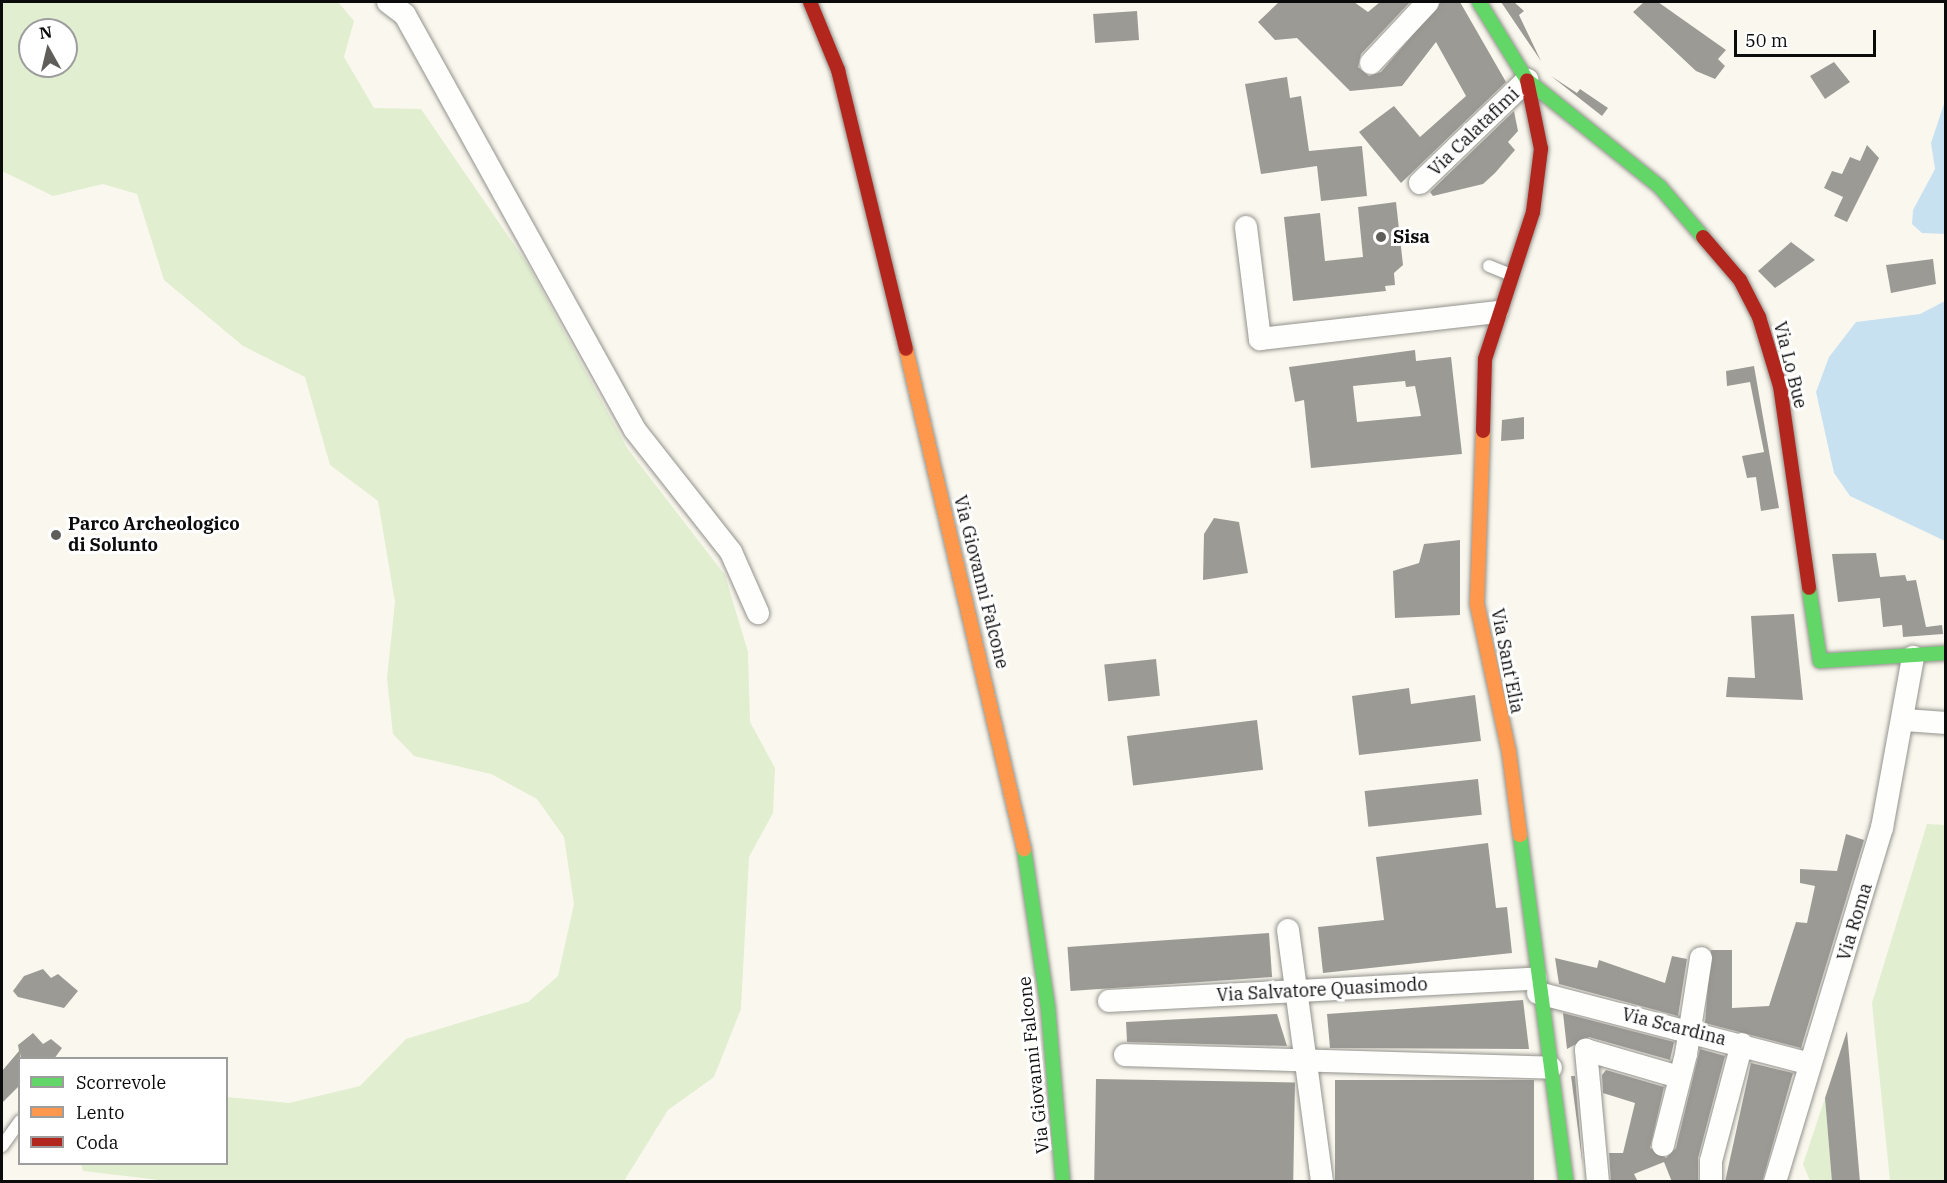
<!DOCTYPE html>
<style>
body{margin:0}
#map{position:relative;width:1947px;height:1183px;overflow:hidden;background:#faf8ee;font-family:"IBM Plex Serif",serif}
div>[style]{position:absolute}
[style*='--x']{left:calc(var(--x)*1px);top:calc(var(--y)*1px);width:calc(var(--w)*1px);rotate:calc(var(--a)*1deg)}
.green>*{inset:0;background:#e1eed0}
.water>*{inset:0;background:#c8e1f1}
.building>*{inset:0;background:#9c9a95;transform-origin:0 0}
.roads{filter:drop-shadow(0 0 2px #93928d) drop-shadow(0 0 2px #93928d)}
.lane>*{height:12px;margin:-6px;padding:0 6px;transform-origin:6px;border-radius:6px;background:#fefefc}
.street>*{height:22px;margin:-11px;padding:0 11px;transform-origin:11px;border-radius:11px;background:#fefefc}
.fast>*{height:14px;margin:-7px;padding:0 7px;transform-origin:7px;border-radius:7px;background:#63d668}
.slow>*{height:14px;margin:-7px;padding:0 7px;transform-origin:7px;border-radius:7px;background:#ff974d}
.jam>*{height:14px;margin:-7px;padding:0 7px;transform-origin:7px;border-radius:7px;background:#b3261e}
.dots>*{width:16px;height:16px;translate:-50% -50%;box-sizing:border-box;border:3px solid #fff;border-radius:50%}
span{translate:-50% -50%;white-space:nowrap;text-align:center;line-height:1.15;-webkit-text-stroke:6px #fff;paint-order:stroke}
.street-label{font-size:18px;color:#0b0b0b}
.poi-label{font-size:18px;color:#0b0b0b;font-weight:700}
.left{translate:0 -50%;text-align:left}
.frame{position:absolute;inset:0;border:3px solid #0b0b0b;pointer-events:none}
.legend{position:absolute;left:18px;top:1057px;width:210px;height:108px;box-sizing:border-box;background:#fff;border:2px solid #9d9d9d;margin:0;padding:8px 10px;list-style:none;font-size:18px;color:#0b0b0b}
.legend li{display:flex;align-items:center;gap:12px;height:30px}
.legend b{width:30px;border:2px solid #9d9d9d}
.north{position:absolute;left:18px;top:18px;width:60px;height:60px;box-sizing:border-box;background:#fff;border:2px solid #9d9d9d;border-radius:50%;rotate:352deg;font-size:16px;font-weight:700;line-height:24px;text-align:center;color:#0b0b0b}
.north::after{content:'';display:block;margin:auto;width:21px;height:27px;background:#5f5e5a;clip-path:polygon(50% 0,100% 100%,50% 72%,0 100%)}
.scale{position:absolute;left:1734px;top:30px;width:142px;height:27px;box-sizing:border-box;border:3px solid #0b0b0b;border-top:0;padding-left:8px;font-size:18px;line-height:21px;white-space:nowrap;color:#0b0b0b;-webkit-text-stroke:4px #fff;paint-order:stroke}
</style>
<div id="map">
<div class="green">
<i style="clip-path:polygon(evenodd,2px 2px,338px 2px,354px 21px,344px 57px,374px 108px,421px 109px,528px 265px,627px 448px,725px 575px,748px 652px,750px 722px,775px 768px,773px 813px,749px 857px,741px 1009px,714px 1077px,668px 1110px,624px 1181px,177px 1182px,83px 1171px,81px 1164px,226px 1164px,227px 1097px,289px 1103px,360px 1086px,406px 1039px,528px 1002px,558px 976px,574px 904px,564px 837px,537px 799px,491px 774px,414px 756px,393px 734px,387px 678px,395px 602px,378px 501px,330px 465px,305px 377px,243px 346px,164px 280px,137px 194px,103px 184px,53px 196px,2px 171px,2px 2px,30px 30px,66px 30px,66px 66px,30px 66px,30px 30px)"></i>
<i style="clip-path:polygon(1927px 824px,1945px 825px,1945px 1181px,1890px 1181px,1872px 1003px)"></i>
<i style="clip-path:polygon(1825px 1098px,1832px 1181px,1810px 1181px,1803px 1164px)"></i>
</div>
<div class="water">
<i style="clip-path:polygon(1945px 101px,1945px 234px,1922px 233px,1912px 224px,1913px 210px,1935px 169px,1931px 143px)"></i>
<i style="clip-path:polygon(1945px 301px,1945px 541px,1850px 496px,1834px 473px,1816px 392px,1829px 357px,1856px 322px,1920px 314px)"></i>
</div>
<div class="building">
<i style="clip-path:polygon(1279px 2px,1354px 2px,1368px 12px,1380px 2px,1410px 2px,1361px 54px,1358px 67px,1369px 76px,1381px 72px,1441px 2px,1460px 2px,1506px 82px,1401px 183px,1359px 132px,1394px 106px,1420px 137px,1466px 96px,1436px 42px,1402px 86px,1350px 91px,1297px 38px,1275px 40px,1258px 22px)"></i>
<i style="clip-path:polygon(1501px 2px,1514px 2px,1524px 11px,1519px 15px,1541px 61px)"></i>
<i style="clip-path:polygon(1644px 2px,1658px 2px,1726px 50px,1718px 59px,1725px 66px,1715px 79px,1696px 71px,1633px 12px)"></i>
<i style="left:1137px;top:11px;width:29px;height:44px;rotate:86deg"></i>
<i style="clip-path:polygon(1834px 62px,1850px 82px,1825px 99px,1810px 76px)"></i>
<i style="clip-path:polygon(1551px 76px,1577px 93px,1580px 89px,1608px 108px,1602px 116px)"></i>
<i style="clip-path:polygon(1287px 77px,1290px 98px,1301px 96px,1309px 151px,1362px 146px,1367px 196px,1321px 201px,1317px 166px,1261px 174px,1245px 84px)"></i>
<i style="clip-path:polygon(1514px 111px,1518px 131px,1508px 142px,1515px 150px,1495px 173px,1483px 184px,1433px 196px,1430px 192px)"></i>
<i style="clip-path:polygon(1867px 145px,1879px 158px,1847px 222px,1834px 216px,1843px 197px,1824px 188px,1832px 171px,1842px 174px,1850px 157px,1860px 161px)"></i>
<i style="clip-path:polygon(1396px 202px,1403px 265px,1394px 273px,1395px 285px,1385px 286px,1386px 291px,1293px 301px,1284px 217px,1320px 213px,1325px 261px,1363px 257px,1358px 207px)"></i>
<i style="clip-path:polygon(1791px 242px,1815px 260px,1775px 288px,1758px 271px)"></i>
<i style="clip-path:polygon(1933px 259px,1936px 284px,1891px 293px,1886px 265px)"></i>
<i style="clip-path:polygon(evenodd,1415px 350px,1416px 361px,1451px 357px,1462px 454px,1311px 468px,1304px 400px,1295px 402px,1289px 367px,1415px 350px,1405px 381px,1406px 387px,1415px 386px,1421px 416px,1357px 422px,1353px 386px,1405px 381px)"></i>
<i style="clip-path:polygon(1754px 366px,1779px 508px,1761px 511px,1756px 477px,1747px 478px,1742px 456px,1764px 452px,1750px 382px,1727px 386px,1726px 371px)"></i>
<i style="clip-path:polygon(1524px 417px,1524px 439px,1501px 441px,1502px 420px)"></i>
<i style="clip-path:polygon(1214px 518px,1239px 522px,1248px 573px,1203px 580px,1204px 534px)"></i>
<i style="clip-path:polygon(1460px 540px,1460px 615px,1395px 618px,1393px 571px,1419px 563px,1424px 544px)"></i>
<i style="clip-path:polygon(1876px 553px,1880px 577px,1905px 575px,1907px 581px,1916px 580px,1926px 627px,1942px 625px,1943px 634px,1903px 637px,1902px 625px,1883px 627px,1880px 598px,1838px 602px,1832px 554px)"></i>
<i style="clip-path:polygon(1794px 614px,1803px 700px,1726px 697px,1728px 677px,1755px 678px,1751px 616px)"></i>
<i style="left:1156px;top:659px;width:37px;height:52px;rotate:84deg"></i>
<i style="clip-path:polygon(1409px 688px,1411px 704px,1475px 695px,1481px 741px,1359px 755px,1352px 696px)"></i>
<i style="left:1257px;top:720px;width:50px;height:131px;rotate:83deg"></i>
<i style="left:1478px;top:779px;width:36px;height:114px;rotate:84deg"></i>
<i style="clip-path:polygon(1846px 834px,1864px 840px,1801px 1048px,1705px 1023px,1711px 950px,1732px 950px,1732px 1008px,1769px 1006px,1796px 922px,1807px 923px,1815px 886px,1800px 883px,1800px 869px,1837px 871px)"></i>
<i style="clip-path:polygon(1488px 843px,1496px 908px,1507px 907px,1512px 953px,1323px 973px,1318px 927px,1384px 920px,1376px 857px)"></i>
<i style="left:1269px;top:933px;width:44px;height:202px;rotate:86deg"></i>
<i style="clip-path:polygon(1672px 956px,1687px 959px,1678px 1016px,1559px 984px,1555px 958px,1597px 968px,1599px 960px,1665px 983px)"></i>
<i style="clip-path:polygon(43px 969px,51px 978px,58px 974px,78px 991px,64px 1008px,18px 997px,13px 991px,24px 976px)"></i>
<i style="clip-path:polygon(1523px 1000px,1529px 1049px,1330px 1048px,1327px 1014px)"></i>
<i style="clip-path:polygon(1563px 1013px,1674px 1042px,1670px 1060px,1589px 1037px,1567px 1049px)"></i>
<i style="clip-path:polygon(1277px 1014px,1287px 1046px,1127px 1042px,1126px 1022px)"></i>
<i style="clip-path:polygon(1847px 1031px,1860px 1182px,1832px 1182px,1825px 1098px)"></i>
<i style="clip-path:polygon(33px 1033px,43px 1044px,51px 1039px,62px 1048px,54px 1059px,21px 1059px,20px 1053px,20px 1085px,2px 1103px,2px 1071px,19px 1051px,18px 1045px)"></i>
<i style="clip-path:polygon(1700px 1049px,1725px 1056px,1698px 1158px,1698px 1182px,1672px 1182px,1664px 1162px,1634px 1174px,1638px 1182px,1611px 1182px,1609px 1153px,1623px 1153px,1635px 1103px,1603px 1093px,1602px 1075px,1606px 1070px,1664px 1087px,1650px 1148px,1666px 1158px,1676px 1148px)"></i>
<i style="clip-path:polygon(1751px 1063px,1793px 1073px,1762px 1182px,1725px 1182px)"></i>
<i style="clip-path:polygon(1571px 1076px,1575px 1076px,1583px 1168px)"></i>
<i style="left:1096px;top:1079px;width:199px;height:103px;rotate:1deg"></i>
<i style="left:1335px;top:1080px;width:199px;height:103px"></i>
</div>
<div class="roads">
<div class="lane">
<i style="--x:1489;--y:266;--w:22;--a:22"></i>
<i style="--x:2;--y:1146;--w:31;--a:-54"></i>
</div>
<div class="street">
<i style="--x:388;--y:2;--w:21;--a:37"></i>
<i style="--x:405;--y:15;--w:474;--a:61"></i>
<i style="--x:635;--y:430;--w:155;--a:51.8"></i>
<i style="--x:731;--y:552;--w:67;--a:66.1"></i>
<i style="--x:1371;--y:63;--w:83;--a:-46.9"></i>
<i style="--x:1420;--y:183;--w:149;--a:-43.9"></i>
<i style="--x:1246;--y:227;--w:113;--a:82.9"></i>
<i style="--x:1260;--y:339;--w:238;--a:-6.5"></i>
<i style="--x:1905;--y:720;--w:41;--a:4.2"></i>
<i style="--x:1288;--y:930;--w:254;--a:82.3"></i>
<i style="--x:1538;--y:993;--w:281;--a:14.6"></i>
<i style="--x:1109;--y:1001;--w:427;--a:-3"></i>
<i style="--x:1125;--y:1055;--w:426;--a:1.7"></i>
<i style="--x:1663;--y:1145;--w:94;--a:-75.8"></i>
<i style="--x:1686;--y:1054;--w:97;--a:-81.1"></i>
<i style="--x:1598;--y:1182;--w:133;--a:-95.2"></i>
<i style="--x:1586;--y:1050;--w:97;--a:16.2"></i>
<i style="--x:1711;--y:1182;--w:21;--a:-90"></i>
<i style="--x:1711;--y:1161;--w:121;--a:-75.2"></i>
<i style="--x:1775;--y:1182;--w:370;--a:-73.2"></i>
<i style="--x:1882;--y:828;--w:174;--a:-79.7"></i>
</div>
<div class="fast">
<i style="--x:1479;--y:2;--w:92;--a:58.4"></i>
<i style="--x:1527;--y:80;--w:171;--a:38.8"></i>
<i style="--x:1660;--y:187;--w:66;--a:49.3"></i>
<i style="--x:1809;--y:588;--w:74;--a:81.4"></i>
<i style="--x:1820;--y:661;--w:126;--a:-3.6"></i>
<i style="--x:1520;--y:835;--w:350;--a:82.4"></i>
<i style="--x:1024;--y:849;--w:161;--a:81.4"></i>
<i style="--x:1048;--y:1008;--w:175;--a:85.1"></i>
</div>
<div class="slow">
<i style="--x:906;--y:349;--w:514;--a:76.72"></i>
<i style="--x:1483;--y:431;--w:173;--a:92"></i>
<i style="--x:1477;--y:604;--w:151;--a:77.8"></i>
<i style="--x:1509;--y:752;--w:84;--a:82.5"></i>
</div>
<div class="jam">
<i style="--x:810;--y:2;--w:74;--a:67.6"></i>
<i style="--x:838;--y:70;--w:287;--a:76.3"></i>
<i style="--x:1703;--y:237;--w:57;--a:49.3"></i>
<i style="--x:1740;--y:280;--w:42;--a:62.8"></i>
<i style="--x:1759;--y:317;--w:72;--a:73.1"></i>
<i style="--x:1780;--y:386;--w:204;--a:81.8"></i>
<i style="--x:1483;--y:431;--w:72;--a:-88.4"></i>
<i style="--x:1485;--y:359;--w:155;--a:-71.9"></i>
<i style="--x:1533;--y:212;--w:64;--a:-82.8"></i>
<i style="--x:1541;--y:149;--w:70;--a:-101.5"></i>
</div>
</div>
<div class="dots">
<i style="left:1381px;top:237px;background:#5f5e5a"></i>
<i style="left:56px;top:535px;background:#5f5e5a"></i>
</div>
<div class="street-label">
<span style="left:1474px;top:132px;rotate:-44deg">Via Calatafimi</span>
<span style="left:1790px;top:365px;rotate:76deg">Via Lo Bue</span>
<span style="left:981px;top:582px;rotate:76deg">Via Giovanni Falcone</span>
<span style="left:1507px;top:661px;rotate:79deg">Via Sant'Elia</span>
<span style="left:1855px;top:922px;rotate:-73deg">Via Roma</span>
<span style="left:1322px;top:990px;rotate:-3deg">Via Salvatore Quasimodo</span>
<span style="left:1674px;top:1027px;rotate:14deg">Via Scardina</span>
<span style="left:1034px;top:1065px;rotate:-96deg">Via Giovanni Falcone</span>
</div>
<div class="poi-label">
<span class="left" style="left:1393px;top:237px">Sisa</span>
<span class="left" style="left:68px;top:535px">Parco Archeologico<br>di Solunto</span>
</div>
<div class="frame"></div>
<ul class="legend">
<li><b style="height:8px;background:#63d668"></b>Scorrevole</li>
<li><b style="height:8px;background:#ff974d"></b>Lento</li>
<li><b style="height:8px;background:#b3261e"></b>Coda</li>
</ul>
<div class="north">N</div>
<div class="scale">50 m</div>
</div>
